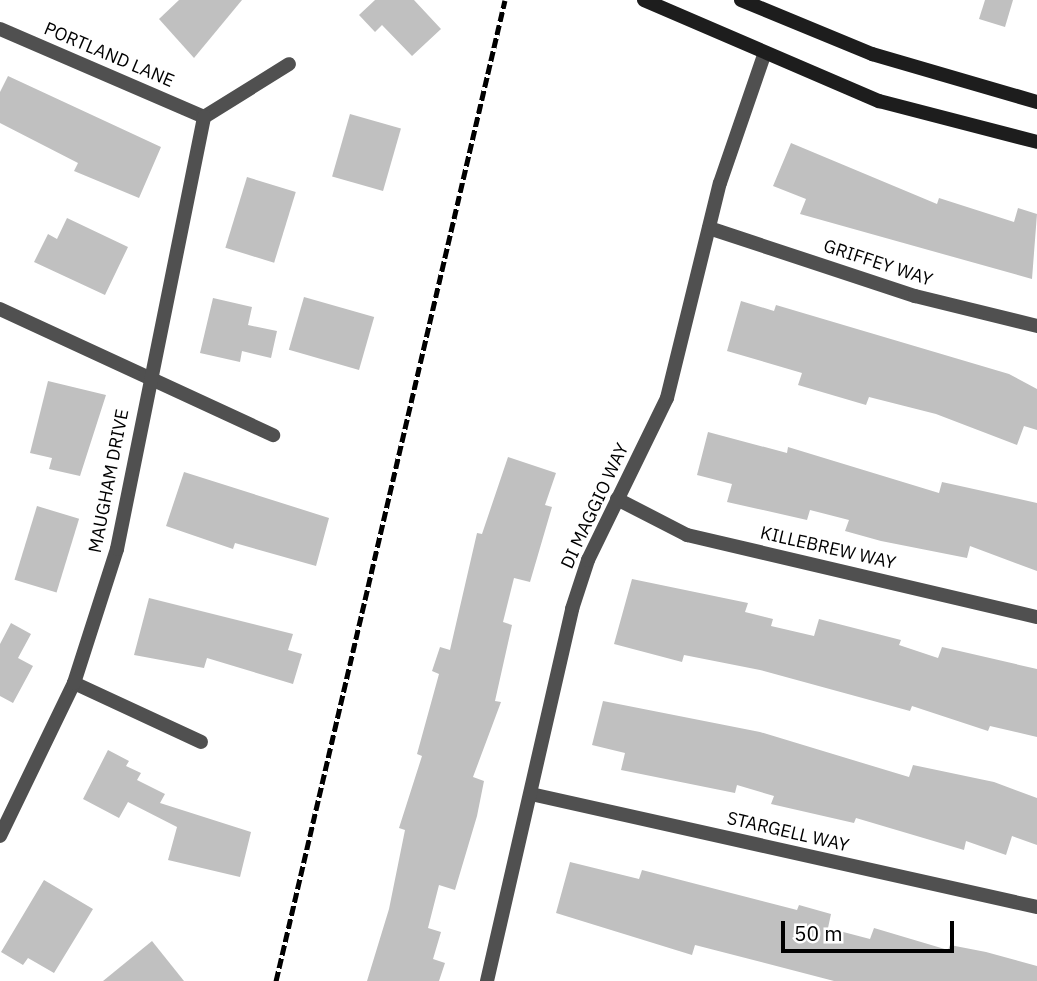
<!DOCTYPE html>
<style>
body{margin:0}
#map{position:relative;width:1037px;height:981px;overflow:hidden;background:#fff;font-family:"IBM Plex Sans",sans-serif}
div>[style]{position:absolute}
[style*='--x']{left:calc(var(--x)*1px);top:calc(var(--y)*1px);width:calc(var(--w)*1px);rotate:calc(var(--a)*1deg)}
.building>*{inset:0;background:#c0c0c0;transform-origin:0 0}
.street>*{height:14px;margin:-7px;padding:0 7px;transform-origin:7px;border-radius:7px;background:#505050}
.secondary>*{height:14px;margin:-7px;padding:0 7px;transform-origin:7px;border-radius:7px;background:#1d1d1d}
.rail>*{height:5px;margin-top:-2.5px;transform-origin:0;background:repeating-linear-gradient(90deg,#000 0 10px,transparent 0 13.5px)}
span{translate:-50% -50%;white-space:nowrap;text-align:center;line-height:1.15;-webkit-text-stroke:5px #fff;paint-order:stroke}
.street-label{font-size:18px;color:#000}
.scale{position:absolute;left:781px;top:921px;width:173px;height:32px;box-sizing:border-box;border:4px solid #000;border-top:0;padding-left:9px;font-size:21px;line-height:24px;white-space:nowrap;color:#000;-webkit-text-stroke:5px #fff;paint-order:stroke}
</style>
<div id="map">
<div class="building">
<i style="clip-path:polygon(179px 0,242px 0,194px 58px,159px 19px)"></i>
<i style="clip-path:polygon(375px 0,414px 0,441px 29px,412px 56px,382px 25px,375px 32px,359px 15px)"></i>
<i style="clip-path:polygon(985px 0,1013px 0,1005px 27px,979px 19px)"></i>
<i style="clip-path:polygon(8px 76px,161px 147px,139px 198px,74px 171px,78px 163px,0 123px,0 92px)"></i>
<i style="left:350px;top:114px;width:53px;height:65px;rotate:16deg"></i>
<i style="clip-path:polygon(791px 143px,937px 204px,939px 198px,1014px 222px,1018px 208px,1037px 214px,1032px 279px,800px 214px,806px 199px,773px 186px)"></i>
<i style="left:247px;top:177px;width:51px;height:74px;rotate:17deg"></i>
<i style="clip-path:polygon(67px 218px,128px 247px,105px 295px,34px 262px,48px 234px,57px 239px)"></i>
<i style="left:304px;top:297px;width:73px;height:55px;rotate:16deg"></i>
<i style="clip-path:polygon(213px 298px,252px 307px,248px 325px,277px 331px,271px 358px,242px 351px,240px 362px,200px 353px)"></i>
<i style="clip-path:polygon(741px 301px,774px 311px,776px 305px,1009px 374px,1037px 389px,1037px 430px,1024px 426px,1017px 445px,936px 414px,869px 397px,866px 405px,798px 385px,802px 373px,727px 351px)"></i>
<i style="clip-path:polygon(48px 381px,106px 395px,80px 476px,49px 469px,52px 458px,30px 453px)"></i>
<i style="clip-path:polygon(708px 432px,787px 453px,788px 447px,939px 493px,942px 482px,1037px 503px,1037px 571px,970px 546px,967px 558px,881px 541px,845px 531px,849px 520px,810px 510px,807px 520px,727px 502px,732px 484px,697px 475px)"></i>
<i style="clip-path:polygon(508px 457px,556px 473px,545px 505px,552px 507px,530px 582px,514px 578px,503px 622px,512px 625px,495px 701px,501px 702px,473px 777px,484px 781px,477px 816px,455px 890px,439px 885px,428px 928px,441px 932px,433px 959px,445px 963px,439px 981px,367px 981px,389px 909px,405px 830px,399px 828px,422px 756px,417px 754px,439px 674px,432px 671px,440px 647px,450px 650px,477px 533px,482px 534px)"></i>
<i style="clip-path:polygon(184px 472px,329px 518px,316px 566px,235px 543px,233px 549px,166px 526px)"></i>
<i style="left:37px;top:506px;width:44px;height:77px;rotate:17deg"></i>
<i style="clip-path:polygon(632px 579px,748px 603px,745px 612px,773px 619px,771px 626px,814px 636px,819px 619px,901px 640px,899px 645px,938px 658px,942px 647px,1037px 669px,1037px 737px,990px 726px,988px 731px,912px 706px,910px 711px,760px 670px,684px 655px,682px 662px,614px 644px)"></i>
<i style="clip-path:polygon(149px 598px,293px 634px,288px 650px,302px 654px,293px 684px,207px 658px,204px 668px,134px 655px)"></i>
<i style="clip-path:polygon(11px 623px,31px 634px,18px 658px,33px 666px,13px 703px,0 696px,0 644px)"></i>
<i style="clip-path:polygon(603px 701px,760px 732px,909px 777px,913px 765px,994px 782px,1037px 798px,1037px 845px,1012px 836px,1006px 855px,966px 841px,964px 850px,856px 818px,854px 823px,771px 804px,774px 796px,737px 785px,735px 793px,621px 770px,625px 753px,592px 745px)"></i>
<i style="clip-path:polygon(108px 750px,129px 761px,126px 766px,141px 773px,137px 780px,165px 794px,160px 803px,251px 832px,240px 877px,168px 860px,177px 827px,128px 802px,119px 818px,83px 799px)"></i>
<i style="clip-path:polygon(570px 862px,639px 879px,642px 870px,797px 910px,799px 905px,831px 914px,828px 928px,870px 939px,874px 928px,948px 950px,950px 945px,986px 952px,1037px 966px,1037px 981px,834px 981px,695px 945px,692px 955px,556px 913px)"></i>
<i style="clip-path:polygon(44px 880px,93px 909px,54px 973px,28px 958px,23px 965px,1px 952px)"></i>
<i style="clip-path:polygon(152px 941px,184px 981px,103px 981px)"></i>
</div>
<div class="street">
<i style="--x:0;--y:29;--w:222;--a:23.3"></i>
<i style="--x:204;--y:117;--w:100;--a:-31.9"></i>
<i style="--x:709;--y:228;--w:217;--a:18.3"></i>
<i style="--x:915;--y:296;--w:126;--a:13.8"></i>
<i style="--x:0;--y:309;--w:301;--a:24.8"></i>
<i style="--x:617;--y:499;--w:79;--a:27.2"></i>
<i style="--x:687;--y:535;--w:359;--a:13.2"></i>
<i style="--x:74;--y:683;--w:140;--a:24.9"></i>
<i style="--x:531;--y:794;--w:518;--a:12.59"></i>
<i style="--x:0;--y:836;--w:170;--a:-64.2"></i>
<i style="--x:74;--y:683;--w:141;--a:-72.2"></i>
<i style="--x:117;--y:549;--w:441;--a:-78.6"></i>
<i style="--x:487;--y:981;--w:382;--a:-77.1"></i>
<i style="--x:572;--y:609;--w:52;--a:-71.9"></i>
<i style="--x:588;--y:560;--w:180;--a:-64"></i>
<i style="--x:667;--y:398;--w:221;--a:-76.2"></i>
<i style="--x:720;--y:183;--w:135;--a:-71"></i>
</div>
<div class="secondary">
<i style="--x:644;--y:0;--w:256;--a:23.3"></i>
<i style="--x:879;--y:101;--w:163;--a:14.5"></i>
<i style="--x:741;--y:0;--w:142;--a:22.4"></i>
<i style="--x:872;--y:54;--w:172;--a:16.2"></i>
</div>
<div class="rail">
<i style="--x:276;--y:981;--w:1007;--a:-76.86"></i>
</div>
<div class="street-label">
<span style="left:109px;top:55px;rotate:23deg">PORTLAND LANE</span>
<span style="left:878px;top:263px;rotate:18deg">GRIFFEY WAY</span>
<span style="left:109px;top:481px;rotate:-79deg">MAUGHAM DRIVE</span>
<span style="left:595px;top:506px;rotate:-65deg">DI MAGGIO WAY</span>
<span style="left:828px;top:548px;rotate:13deg">KILLEBREW WAY</span>
<span style="left:788px;top:832px;rotate:13deg">STARGELL WAY</span>
</div>
<div class="scale">50 m</div>
</div>
